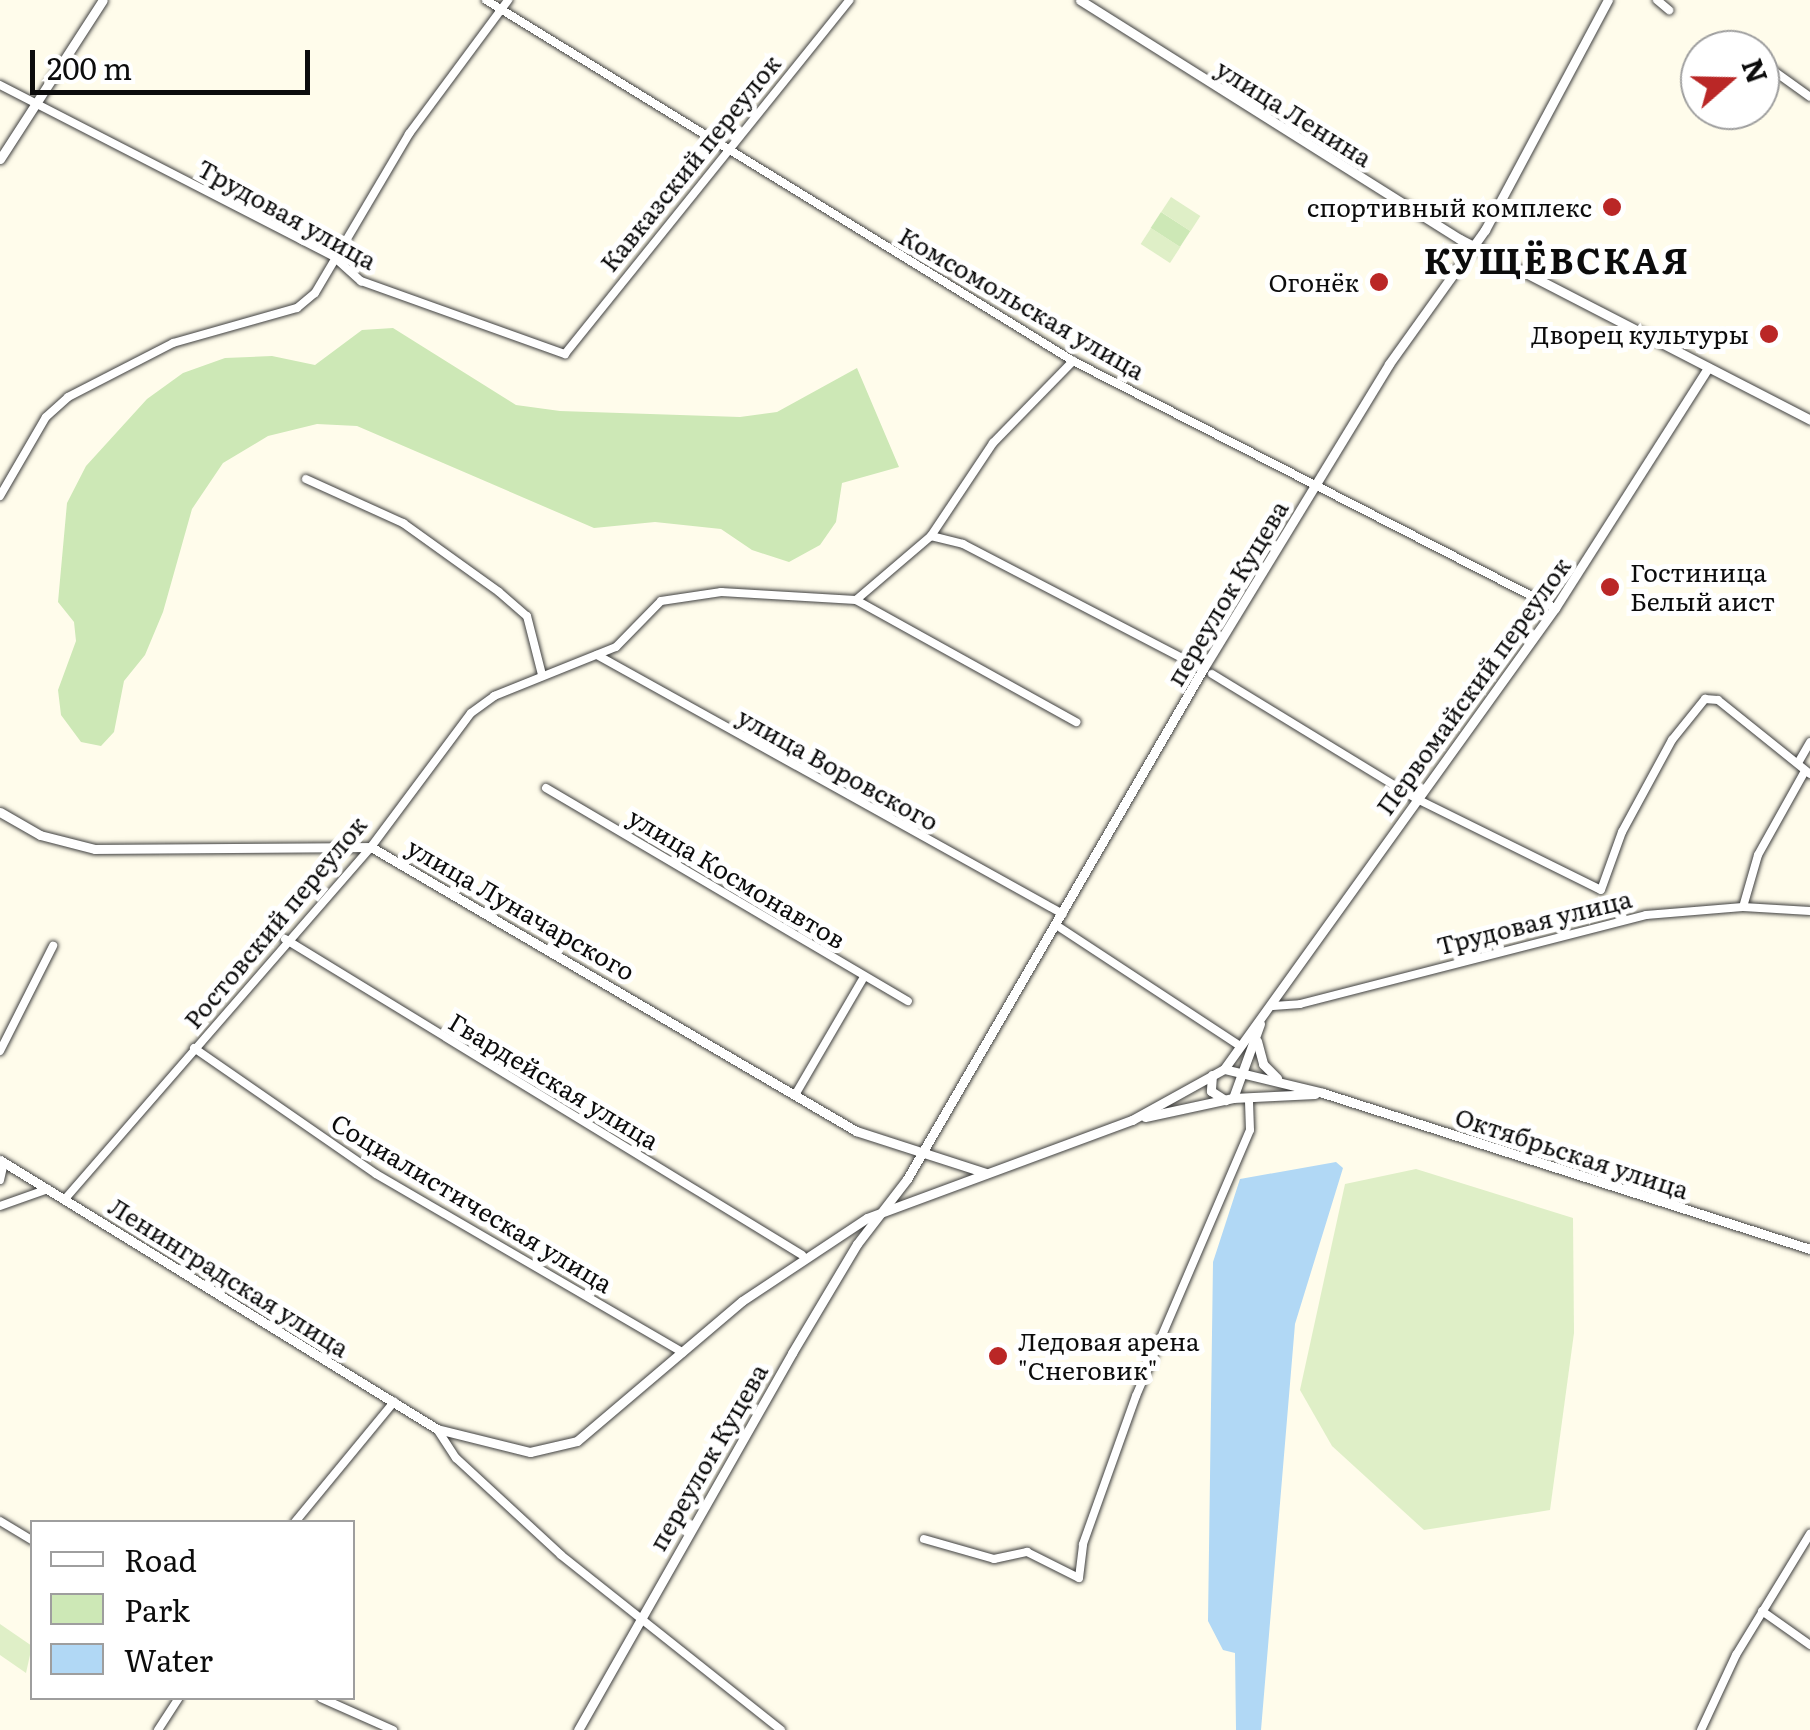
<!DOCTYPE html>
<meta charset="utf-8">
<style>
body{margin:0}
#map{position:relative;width:1810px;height:1730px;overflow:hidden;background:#fffceb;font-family:Literata,serif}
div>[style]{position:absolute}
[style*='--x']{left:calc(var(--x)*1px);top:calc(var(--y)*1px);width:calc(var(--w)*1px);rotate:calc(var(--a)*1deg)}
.green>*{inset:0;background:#cde8b6;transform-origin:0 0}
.pitch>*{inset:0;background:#dfefc7;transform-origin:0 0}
.water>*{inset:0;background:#b1d8f5}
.roads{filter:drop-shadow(0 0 2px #3f3f3f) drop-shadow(0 0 2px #3f3f3f)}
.minor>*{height:8px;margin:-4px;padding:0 4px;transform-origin:4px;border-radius:4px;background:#fff}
.tertiary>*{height:9px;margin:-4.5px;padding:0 4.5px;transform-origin:4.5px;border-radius:4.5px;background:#fff}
.dots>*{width:28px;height:28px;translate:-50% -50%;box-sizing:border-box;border:5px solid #fff;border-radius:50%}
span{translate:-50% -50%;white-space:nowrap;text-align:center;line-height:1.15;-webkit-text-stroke:10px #fff;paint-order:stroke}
.street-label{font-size:25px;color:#0c0c0c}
.poi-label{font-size:25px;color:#0c0c0c}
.right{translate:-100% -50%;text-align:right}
.left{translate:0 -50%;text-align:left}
.district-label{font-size:35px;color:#0c0c0c;font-weight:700;letter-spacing:2.5px}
.legend{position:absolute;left:30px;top:1520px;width:325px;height:180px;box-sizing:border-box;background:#fff;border:2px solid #9e9e9e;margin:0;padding:12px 18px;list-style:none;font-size:30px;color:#0c0c0c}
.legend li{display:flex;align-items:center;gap:20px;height:50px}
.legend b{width:50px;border:2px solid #9e9e9e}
.north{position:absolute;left:1680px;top:30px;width:100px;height:100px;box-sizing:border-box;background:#fff;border:2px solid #9e9e9e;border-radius:50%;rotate:70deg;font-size:28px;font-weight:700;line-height:40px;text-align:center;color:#0c0c0c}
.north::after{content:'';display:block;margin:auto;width:35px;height:45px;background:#ba2726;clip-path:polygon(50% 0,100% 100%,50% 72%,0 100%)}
.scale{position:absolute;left:30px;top:50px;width:280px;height:45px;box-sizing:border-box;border:5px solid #0c0c0c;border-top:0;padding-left:12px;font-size:30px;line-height:35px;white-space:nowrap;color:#0c0c0c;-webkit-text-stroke:8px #fff;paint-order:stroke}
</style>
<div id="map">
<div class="green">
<i style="left:1161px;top:212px;width:35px;height:19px;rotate:33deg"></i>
<i style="clip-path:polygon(393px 328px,516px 405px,560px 411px,740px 417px,777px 412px,857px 368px,899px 467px,842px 483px,836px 522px,820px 545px,789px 562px,752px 550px,721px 529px,655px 522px,594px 528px,357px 426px,317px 424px,268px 436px,223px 463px,192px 509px,163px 612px,145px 655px,124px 681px,114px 732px,101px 746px,81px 742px,61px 715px,58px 690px,76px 641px,74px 622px,58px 602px,67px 503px,86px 466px,147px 399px,183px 373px,225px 358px,272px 356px,315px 365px,362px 330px)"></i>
</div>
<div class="pitch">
<i style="left:1171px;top:197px;width:35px;height:18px;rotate:33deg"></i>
<i style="left:1151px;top:228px;width:35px;height:19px;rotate:33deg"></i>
<i style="clip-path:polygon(1416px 1169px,1573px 1218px,1574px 1333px,1550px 1510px,1424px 1530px,1332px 1446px,1300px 1390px,1345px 1184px)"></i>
<i style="clip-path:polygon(0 1624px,32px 1646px,26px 1673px,0 1655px)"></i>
</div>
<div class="water">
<i style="clip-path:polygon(1336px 1162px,1343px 1168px,1295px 1324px,1261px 1730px,1236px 1730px,1235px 1653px,1223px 1650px,1208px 1621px,1213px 1262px,1240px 1179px)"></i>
</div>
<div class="roads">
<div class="minor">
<i style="--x:486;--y:0;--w:689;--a:31.59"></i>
<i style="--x:1073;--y:361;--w:542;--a:27.13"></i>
<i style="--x:1657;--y:0;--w:16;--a:40"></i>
<i style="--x:1774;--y:71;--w:44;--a:35.8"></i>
<i style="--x:0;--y:85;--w:374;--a:27.2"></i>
<i style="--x:333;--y:256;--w:38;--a:42"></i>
<i style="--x:361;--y:281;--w:217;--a:19.7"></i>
<i style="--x:565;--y:354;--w:454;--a:-51.2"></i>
<i style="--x:306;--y:479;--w:107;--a:24.4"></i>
<i style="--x:403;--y:523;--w:118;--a:35.7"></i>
<i style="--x:499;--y:592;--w:37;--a:41"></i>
<i style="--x:527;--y:616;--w:61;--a:75.7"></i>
<i style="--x:0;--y:496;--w:91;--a:-59.8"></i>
<i style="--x:46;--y:417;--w:30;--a:-42"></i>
<i style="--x:68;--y:397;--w:118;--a:-27.2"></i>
<i style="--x:173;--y:343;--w:129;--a:-15.8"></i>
<i style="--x:297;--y:308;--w:23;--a:-40"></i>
<i style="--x:315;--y:293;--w:185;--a:-59.4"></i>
<i style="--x:409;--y:134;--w:167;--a:-53.5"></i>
<i style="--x:931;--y:536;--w:33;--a:14"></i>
<i style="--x:963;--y:544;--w:271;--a:27.5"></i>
<i style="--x:856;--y:600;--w:252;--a:29"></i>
<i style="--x:597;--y:655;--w:533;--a:29.07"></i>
<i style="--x:1212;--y:674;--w:240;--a:31.4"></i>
<i style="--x:1417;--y:799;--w:205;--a:26.3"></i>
<i style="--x:1601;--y:890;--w:62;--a:-70.1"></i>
<i style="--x:1622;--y:832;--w:105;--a:-61.5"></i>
<i style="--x:1672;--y:740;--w:53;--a:-51.2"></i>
<i style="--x:1705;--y:699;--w:13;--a:4"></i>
<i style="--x:1718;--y:700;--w:118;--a:38.8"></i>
<i style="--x:1798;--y:763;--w:24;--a:-60"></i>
<i style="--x:546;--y:788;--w:420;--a:30.5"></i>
<i style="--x:1743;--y:907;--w:54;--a:-73.9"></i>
<i style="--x:1758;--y:855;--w:96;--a:-60.8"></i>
<i style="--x:1056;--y:925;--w:220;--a:33.3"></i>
<i style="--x:285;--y:939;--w:606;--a:31.43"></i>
<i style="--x:1273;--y:1006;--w:27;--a:-4"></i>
<i style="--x:1300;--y:1004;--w:357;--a:-14.4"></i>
<i style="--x:1646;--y:915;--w:97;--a:-4.7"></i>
<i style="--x:1743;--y:907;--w:67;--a:3.4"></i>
<i style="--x:194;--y:1048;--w:221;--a:34.7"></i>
<i style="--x:376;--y:1174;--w:355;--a:30.2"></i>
<i style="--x:0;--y:1051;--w:118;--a:-63.2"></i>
<i style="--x:795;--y:1095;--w:137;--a:-59.7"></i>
<i style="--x:0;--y:1180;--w:18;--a:-77"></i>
<i style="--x:65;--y:1199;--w:466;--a:-49"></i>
<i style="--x:371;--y:847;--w:167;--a:-53.3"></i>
<i style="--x:471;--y:713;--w:29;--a:-36"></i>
<i style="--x:494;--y:696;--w:131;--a:-21.9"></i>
<i style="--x:616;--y:647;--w:64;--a:-45.6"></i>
<i style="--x:661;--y:601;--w:61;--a:-8.5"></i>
<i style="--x:721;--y:592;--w:135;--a:3.4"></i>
<i style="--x:856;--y:600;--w:99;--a:-40.5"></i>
<i style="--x:931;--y:536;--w:112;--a:-56.3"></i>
<i style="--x:993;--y:443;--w:115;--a:-45.7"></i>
<i style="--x:0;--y:1206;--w:51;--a:-19.5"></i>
<i style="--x:437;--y:1429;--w:35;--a:57"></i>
<i style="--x:456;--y:1458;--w:143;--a:42.7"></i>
<i style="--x:561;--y:1555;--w:281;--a:38.5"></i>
<i style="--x:0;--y:1521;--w:37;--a:31"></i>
<i style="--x:295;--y:1522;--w:156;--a:-50.5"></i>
<i style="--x:924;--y:1539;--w:73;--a:15.9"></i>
<i style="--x:994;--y:1559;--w:34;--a:-12"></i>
<i style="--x:1027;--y:1552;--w:58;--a:26.6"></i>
<i style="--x:1079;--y:1578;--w:34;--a:-83"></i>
<i style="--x:1083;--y:1544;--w:157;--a:-70.3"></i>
<i style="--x:1136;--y:1396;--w:289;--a:-66.8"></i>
<i style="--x:1250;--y:1130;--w:29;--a:-92"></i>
<i style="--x:1762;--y:1611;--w:59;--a:35.3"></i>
<i style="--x:321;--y:1698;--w:79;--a:24"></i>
<i style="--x:158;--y:1730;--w:38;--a:-57"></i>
<i style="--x:1701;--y:1730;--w:83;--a:-65"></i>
<i style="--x:1736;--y:1655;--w:142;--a:-58.6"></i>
</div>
<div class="tertiary">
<i style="--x:1080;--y:0;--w:449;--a:32.2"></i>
<i style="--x:1460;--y:239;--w:394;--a:27.3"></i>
<i style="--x:0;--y:159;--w:189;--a:-57.1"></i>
<i style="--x:0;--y:812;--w:46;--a:29.9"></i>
<i style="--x:40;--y:835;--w:57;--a:14.3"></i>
<i style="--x:95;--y:849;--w:276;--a:-0.4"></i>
<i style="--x:371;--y:847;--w:562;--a:30.35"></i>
<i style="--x:856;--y:1131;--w:137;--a:17.9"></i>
<i style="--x:1257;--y:1041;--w:24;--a:75"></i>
<i style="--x:1263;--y:1064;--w:20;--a:45"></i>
<i style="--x:1224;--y:1069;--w:568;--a:-54.32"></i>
<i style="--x:1555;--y:608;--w:285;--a:-57.5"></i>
<i style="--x:1212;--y:1075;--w:16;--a:94"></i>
<i style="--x:1211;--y:1091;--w:17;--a:33"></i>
<i style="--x:1233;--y:1098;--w:82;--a:-2.8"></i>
<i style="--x:1145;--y:1117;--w:90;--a:-12.2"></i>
<i style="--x:1233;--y:1098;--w:79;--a:-70"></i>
<i style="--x:0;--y:1160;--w:513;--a:31.61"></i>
<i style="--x:437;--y:1429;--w:96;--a:13.9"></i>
<i style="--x:530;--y:1452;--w:48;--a:-13.2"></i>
<i style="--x:577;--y:1441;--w:216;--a:-40.3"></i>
<i style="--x:742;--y:1301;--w:150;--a:-33.6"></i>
<i style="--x:867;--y:1218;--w:283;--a:-20.3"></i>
<i style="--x:1132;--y:1120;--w:105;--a:-29"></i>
<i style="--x:1224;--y:1069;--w:102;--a:13.6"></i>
<i style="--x:1323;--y:1093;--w:511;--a:17.76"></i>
<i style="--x:578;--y:1730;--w:434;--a:-60.4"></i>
<i style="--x:792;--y:1353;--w:127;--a:-59.2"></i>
<i style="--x:857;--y:1244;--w:82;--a:-52.4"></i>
<i style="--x:907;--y:1179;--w:590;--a:-59.87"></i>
<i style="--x:1203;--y:669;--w:357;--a:-58.6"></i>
<i style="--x:1389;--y:364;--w:165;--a:-54.4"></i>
<i style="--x:1485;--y:230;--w:261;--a:-61.9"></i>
</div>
</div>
<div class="dots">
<i style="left:1612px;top:207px;background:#ba2726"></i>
<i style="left:1379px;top:282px;background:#ba2726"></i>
<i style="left:1769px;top:334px;background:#ba2726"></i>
<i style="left:1610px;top:587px;background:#ba2726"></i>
<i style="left:998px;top:1356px;background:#ba2726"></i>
</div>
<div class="street-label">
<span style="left:1294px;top:113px;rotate:32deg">улица Ленина</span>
<span style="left:690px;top:163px;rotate:-51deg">Кавказский переулок</span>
<span style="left:287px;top:214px;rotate:29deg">Трудовая улица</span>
<span style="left:1022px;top:303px;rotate:30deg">Комсомольская улица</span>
<span style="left:1227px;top:593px;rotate:-59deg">переулок Куцева</span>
<span style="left:1473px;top:686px;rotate:-54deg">Первомайский переулок</span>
<span style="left:838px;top:769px;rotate:29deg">улица Воровского</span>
<span style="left:737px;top:878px;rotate:31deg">улица Космонавтов</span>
<span style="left:521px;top:909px;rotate:30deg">улица Луначарского</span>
<span style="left:275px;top:922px;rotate:-50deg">Ростовский переулок</span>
<span style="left:1534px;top:922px;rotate:-14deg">Трудовая улица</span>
<span style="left:554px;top:1081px;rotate:31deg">Гвардейская улица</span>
<span style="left:1572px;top:1153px;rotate:18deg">Октябрьская улица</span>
<span style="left:472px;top:1203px;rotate:31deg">Социалистическая улица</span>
<span style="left:229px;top:1277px;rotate:32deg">Ленинградская улица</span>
<span style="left:708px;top:1457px;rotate:-60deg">переулок Куцева</span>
</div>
<div class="poi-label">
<span class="right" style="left:1592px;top:207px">спортивный комплекс</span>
<span class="right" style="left:1359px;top:282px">Огонёк</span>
<span class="right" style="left:1749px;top:334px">Дворец культуры</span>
<span class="left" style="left:1630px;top:587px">Гостиница<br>Белый аист</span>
<span class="left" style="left:1018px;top:1356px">Ледовая арена<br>"Снеговик"</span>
</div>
<div class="district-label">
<span style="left:1557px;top:259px">КУЩЁВСКАЯ</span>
</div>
<ul class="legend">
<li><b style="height:12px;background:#fff"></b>Road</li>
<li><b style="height:28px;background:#cde8b6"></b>Park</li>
<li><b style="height:28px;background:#b1d8f5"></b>Water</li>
</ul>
<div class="north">N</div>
<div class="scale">200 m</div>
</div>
